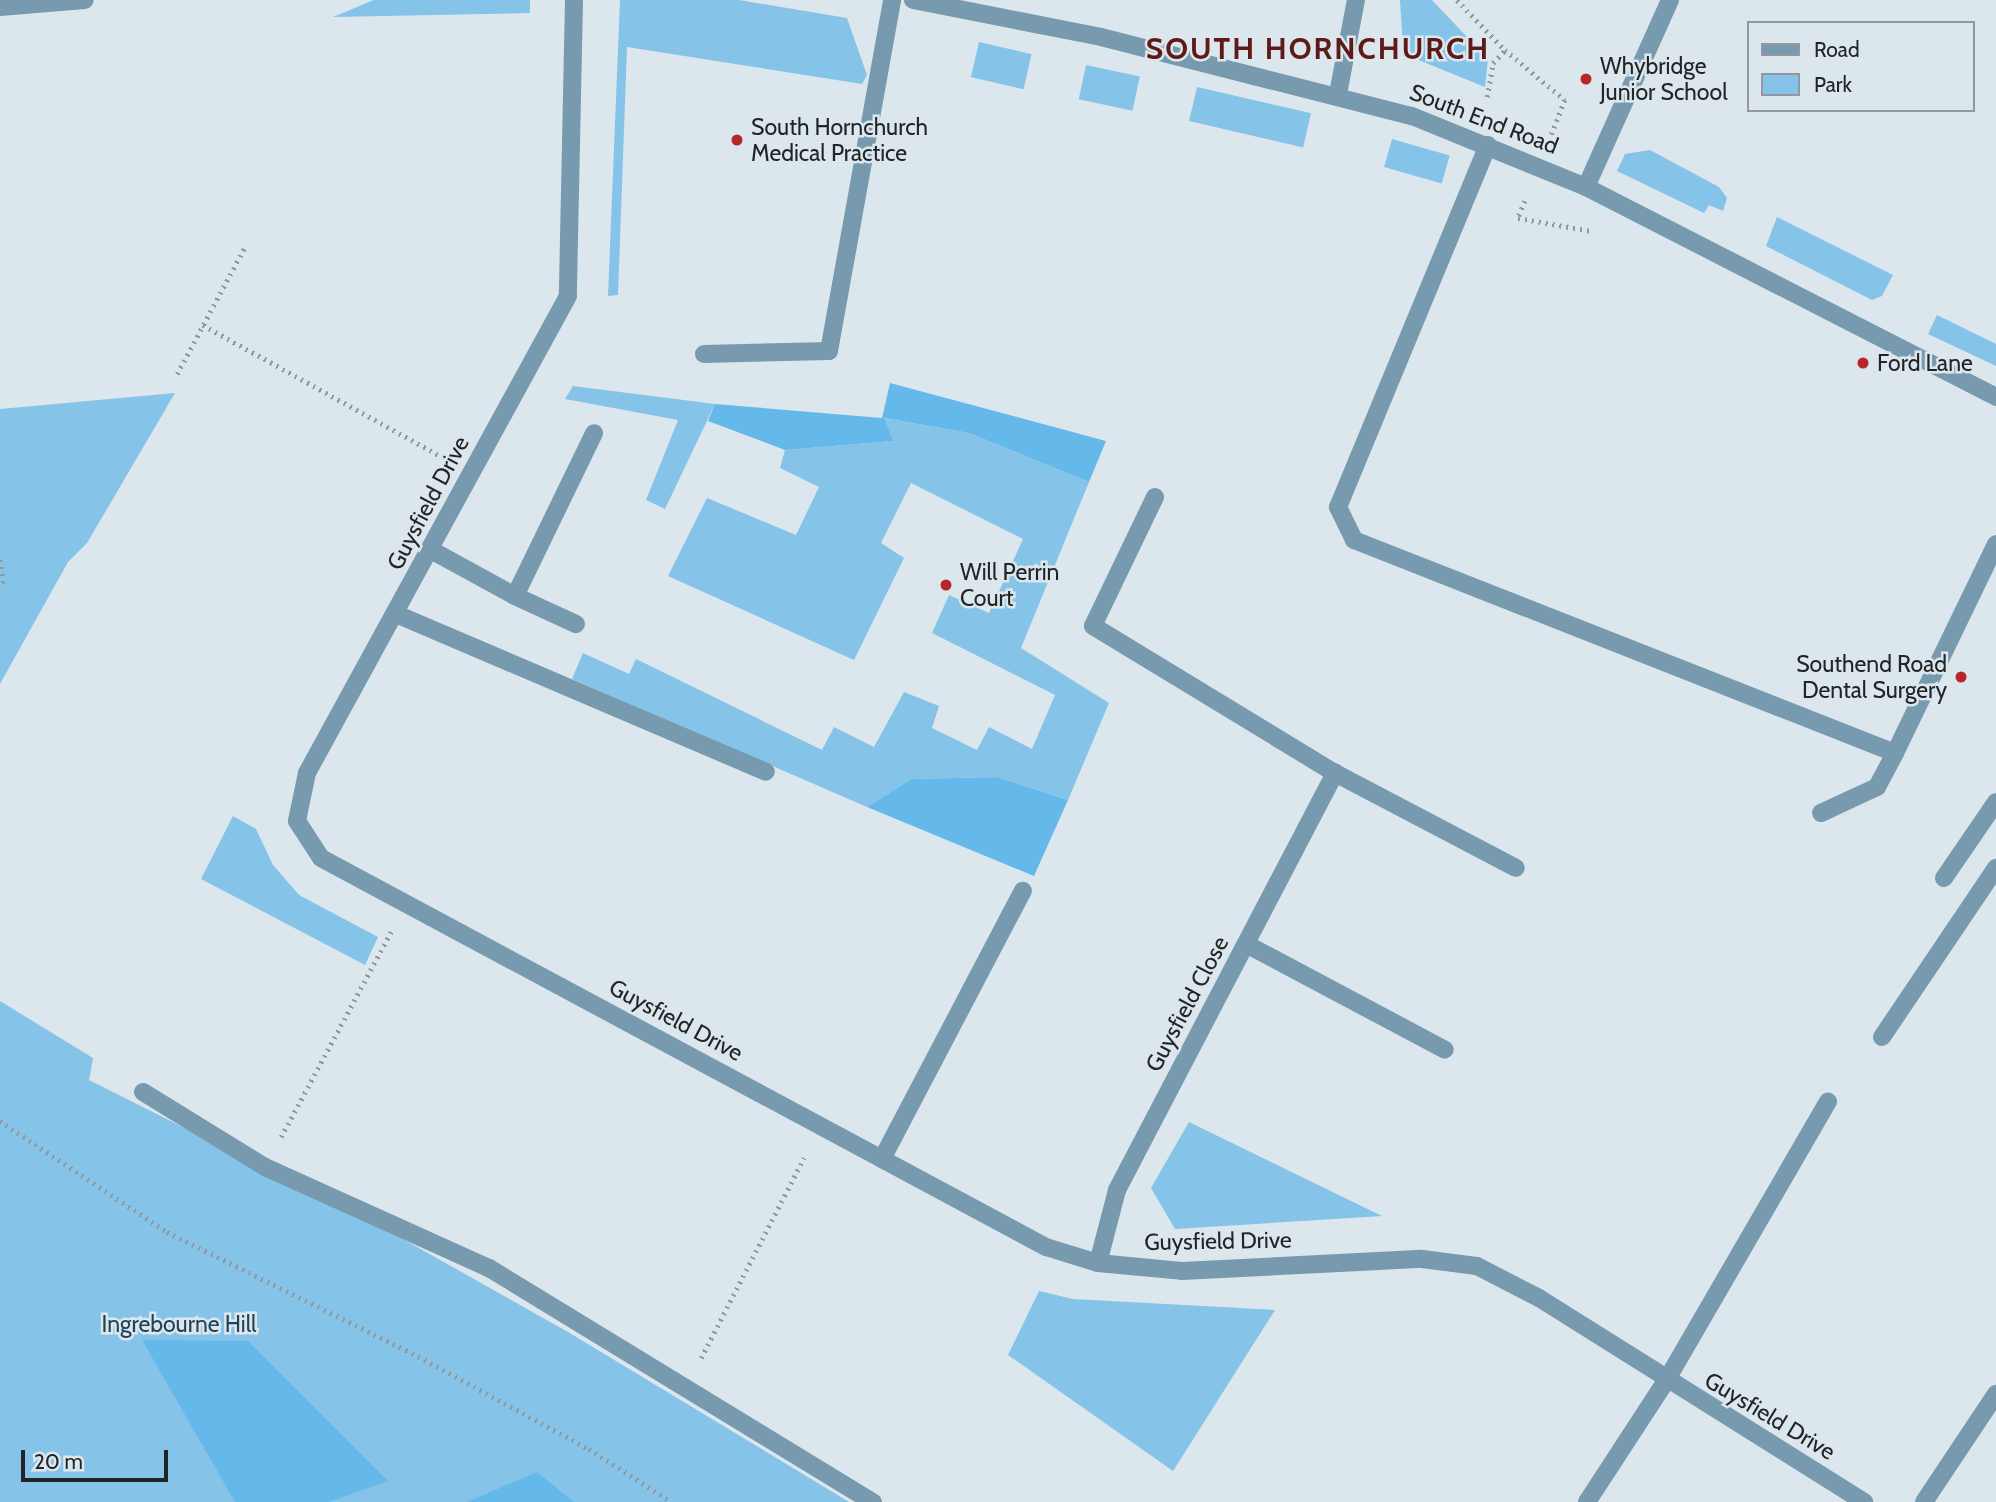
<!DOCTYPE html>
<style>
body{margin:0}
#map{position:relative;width:1996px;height:1502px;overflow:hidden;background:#dce6ed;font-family:Cabin,sans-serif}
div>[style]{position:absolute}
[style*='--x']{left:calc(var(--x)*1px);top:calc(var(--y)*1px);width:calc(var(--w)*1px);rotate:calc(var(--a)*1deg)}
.green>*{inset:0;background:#86c3e8;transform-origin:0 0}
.forest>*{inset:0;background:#64b9ea}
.path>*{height:4.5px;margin-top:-2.25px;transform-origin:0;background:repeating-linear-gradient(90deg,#91999e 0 2px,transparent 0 7px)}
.minor>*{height:18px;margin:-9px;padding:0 9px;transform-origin:9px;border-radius:9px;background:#789aaf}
.dots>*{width:19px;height:19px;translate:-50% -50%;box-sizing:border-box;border:4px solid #dce6ed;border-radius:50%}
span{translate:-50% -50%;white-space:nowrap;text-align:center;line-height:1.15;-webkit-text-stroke:5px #dce6ed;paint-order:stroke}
.poi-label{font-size:23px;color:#222528}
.left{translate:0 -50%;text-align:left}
.right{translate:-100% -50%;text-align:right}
.street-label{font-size:23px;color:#222528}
.park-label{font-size:23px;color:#1f4358}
.district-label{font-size:30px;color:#5e1a18;font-weight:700;letter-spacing:2px}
.legend{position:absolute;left:1747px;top:21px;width:228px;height:91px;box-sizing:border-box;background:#dce6ed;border:2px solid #92999e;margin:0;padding:9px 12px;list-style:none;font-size:21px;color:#222528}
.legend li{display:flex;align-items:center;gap:14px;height:35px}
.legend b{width:35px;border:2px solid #92999e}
.scale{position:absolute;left:21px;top:1450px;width:147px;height:32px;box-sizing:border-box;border:4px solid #222528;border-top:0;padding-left:9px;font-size:21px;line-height:24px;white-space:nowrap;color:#222528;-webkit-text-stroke:5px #dce6ed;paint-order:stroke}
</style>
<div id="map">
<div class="green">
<i style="clip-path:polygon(374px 0,530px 0,530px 13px,333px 17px)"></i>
<i style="clip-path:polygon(620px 0,739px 0,847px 18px,867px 75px,862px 84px,627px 47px,618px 295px,608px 296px)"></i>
<i style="clip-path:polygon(1400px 0,1432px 0,1488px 59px,1485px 87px,1411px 57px,1403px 47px)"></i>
<i style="left:979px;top:42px;width:54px;height:36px;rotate:13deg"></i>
<i style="left:1086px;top:65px;width:55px;height:35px;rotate:12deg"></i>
<i style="left:1197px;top:87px;width:117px;height:35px;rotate:13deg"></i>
<i style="left:1392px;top:139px;width:60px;height:29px;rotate:16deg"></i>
<i style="clip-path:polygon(1650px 150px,1719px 187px,1727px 198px,1723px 211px,1709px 205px,1704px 213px,1617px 171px,1625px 154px)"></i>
<i style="clip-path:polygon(1777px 217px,1893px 275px,1882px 296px,1872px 300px,1766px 246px)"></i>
<i style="clip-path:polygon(1937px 315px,1996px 344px,1996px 366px,1928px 334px)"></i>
<i style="clip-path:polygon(573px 386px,715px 404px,665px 509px,646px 500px,678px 420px,565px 399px)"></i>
<i style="clip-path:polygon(175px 393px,87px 543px,68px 562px,0 684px,0 409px)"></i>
<i style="clip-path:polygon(883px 418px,969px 433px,1089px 482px,1021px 648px,1109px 703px,1068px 800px,997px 777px,911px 779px,867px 807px,572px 679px,583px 653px,629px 674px,636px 659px,822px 750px,834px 727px,874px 747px,904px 692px,939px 706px,932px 728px,977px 750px,989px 727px,1032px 749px,1055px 695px,932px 633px,949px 595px,989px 613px,1023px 539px,911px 483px,881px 543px,904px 558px,854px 660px,668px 576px,707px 498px,796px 535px,819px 487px,780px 468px,785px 450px,892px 441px)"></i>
<i style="clip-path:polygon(233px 816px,256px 829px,273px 865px,299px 895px,378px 937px,365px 965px,201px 879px)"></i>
<i style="clip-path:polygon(0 1001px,93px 1058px,89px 1080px,378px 1225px,568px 1332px,849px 1502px,0 1502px)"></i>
<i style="clip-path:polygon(1189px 1122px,1382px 1216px,1175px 1229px,1151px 1188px)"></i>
<i style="clip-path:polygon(1039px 1291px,1073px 1299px,1275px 1310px,1173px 1471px,1008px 1355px)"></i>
</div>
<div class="forest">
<i style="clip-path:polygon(890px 383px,1106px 441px,1089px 482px,969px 433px,884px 418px,893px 441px,785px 450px,708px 421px,715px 404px,882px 418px)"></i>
<i style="clip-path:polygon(997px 777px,1068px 800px,1034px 876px,867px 807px,911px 779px)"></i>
<i style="clip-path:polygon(142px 1340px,248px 1341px,388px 1481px,329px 1502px,235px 1502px)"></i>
<i style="clip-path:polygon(537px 1472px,574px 1502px,467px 1502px)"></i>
</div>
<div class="path">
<i style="--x:1457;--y:0;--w:69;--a:46.2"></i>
<i style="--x:1505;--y:50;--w:78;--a:39.8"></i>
<i style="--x:1565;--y:100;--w:40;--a:111"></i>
<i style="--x:1487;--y:97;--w:35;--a:-80"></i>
<i style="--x:1493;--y:63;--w:18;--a:-47"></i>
<i style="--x:1525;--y:201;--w:18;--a:112"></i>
<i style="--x:1518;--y:218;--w:74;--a:10.1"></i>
<i style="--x:203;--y:325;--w:273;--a:28.9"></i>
<i style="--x:177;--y:374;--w:146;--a:-61.9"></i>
<i style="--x:0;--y:560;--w:22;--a:80"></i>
<i style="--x:4;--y:582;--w:6;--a:129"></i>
<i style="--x:0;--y:1121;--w:201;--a:33.6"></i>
<i style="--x:167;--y:1232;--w:273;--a:26.3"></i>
<i style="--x:412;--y:1353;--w:201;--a:28.5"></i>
<i style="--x:589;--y:1449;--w:98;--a:32.6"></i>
<i style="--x:281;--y:1137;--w:233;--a:-61.8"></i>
<i style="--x:701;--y:1358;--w:225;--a:-62.8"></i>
</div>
<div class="minor">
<i style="--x:574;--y:0;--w:296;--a:91.2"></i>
<i style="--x:568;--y:296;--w:544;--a:118.69"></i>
<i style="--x:307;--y:773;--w:49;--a:101.8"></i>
<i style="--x:297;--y:821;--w:44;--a:57"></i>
<i style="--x:321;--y:858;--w:823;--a:28.22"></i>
<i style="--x:1046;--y:1247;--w:54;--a:17.1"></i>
<i style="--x:1098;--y:1263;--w:84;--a:5.4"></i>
<i style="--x:1182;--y:1271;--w:240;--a:-2.9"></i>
<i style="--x:1422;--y:1259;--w:55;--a:7.3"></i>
<i style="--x:1477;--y:1266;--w:70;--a:27.3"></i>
<i style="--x:1539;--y:1298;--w:384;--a:32.1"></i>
<i style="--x:913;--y:0;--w:192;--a:11.1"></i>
<i style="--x:1101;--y:37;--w:321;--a:14.3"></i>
<i style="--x:1412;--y:116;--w:188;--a:22.2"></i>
<i style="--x:1586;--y:187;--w:461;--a:27.1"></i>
<i style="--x:0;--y:7;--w:85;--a:-4.7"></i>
<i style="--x:1338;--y:94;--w:96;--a:-79.2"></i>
<i style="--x:1488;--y:145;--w:392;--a:112.5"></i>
<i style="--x:1338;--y:507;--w:37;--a:64"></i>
<i style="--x:1354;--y:540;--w:581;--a:21.49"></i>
<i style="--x:1895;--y:753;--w:232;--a:-64.2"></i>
<i style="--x:1586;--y:187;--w:205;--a:-65.8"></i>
<i style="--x:704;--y:354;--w:125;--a:-1.4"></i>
<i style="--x:829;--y:351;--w:357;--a:-79.8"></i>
<i style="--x:1155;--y:497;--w:143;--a:115.7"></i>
<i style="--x:1093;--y:626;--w:283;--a:31.3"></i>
<i style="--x:1335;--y:773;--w:204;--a:27.7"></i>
<i style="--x:431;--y:550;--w:96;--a:28.7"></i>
<i style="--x:515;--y:596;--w:181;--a:-64.1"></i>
<i style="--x:515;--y:596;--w:67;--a:24.7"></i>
<i style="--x:396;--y:614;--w:402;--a:23.1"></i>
<i style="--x:1821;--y:813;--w:62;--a:-24.9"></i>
<i style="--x:1877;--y:787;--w:38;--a:-62"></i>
<i style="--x:1944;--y:878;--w:92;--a:-55.6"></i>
<i style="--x:1246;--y:944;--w:225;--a:28"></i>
<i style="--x:1882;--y:1037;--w:204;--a:-56"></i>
<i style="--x:143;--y:1092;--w:143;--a:31.6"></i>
<i style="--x:265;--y:1167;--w:246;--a:24.3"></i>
<i style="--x:489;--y:1268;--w:450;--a:31.4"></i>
<i style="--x:882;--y:1159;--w:303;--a:-62.3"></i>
<i style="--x:1098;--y:1263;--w:75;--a:-75.4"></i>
<i style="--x:1117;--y:1190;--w:471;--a:-62.4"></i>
<i style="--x:1587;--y:1502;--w:145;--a:-56.9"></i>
<i style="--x:1666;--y:1381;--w:323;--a:-59.9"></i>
<i style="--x:1924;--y:1502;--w:130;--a:-56.3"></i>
</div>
<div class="dots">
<i style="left:1586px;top:79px;background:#b62728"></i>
<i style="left:737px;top:140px;background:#b62728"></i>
<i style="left:1863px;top:363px;background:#b62728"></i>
<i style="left:946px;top:585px;background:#b62728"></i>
<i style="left:1961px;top:677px;background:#b62728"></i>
</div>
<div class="poi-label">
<span class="left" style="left:1600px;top:79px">Whybridge<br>Junior School</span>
<span class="left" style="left:751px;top:140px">South Hornchurch<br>Medical Practice</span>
<span class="left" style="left:1877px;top:363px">Ford Lane</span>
<span class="left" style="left:960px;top:585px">Will Perrin<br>Court</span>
<span class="right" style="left:1947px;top:677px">Southend Road<br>Dental Surgery</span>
</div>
<div class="street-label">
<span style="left:1484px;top:119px;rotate:21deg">South End Road</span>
<span style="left:428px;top:503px;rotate:-62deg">Guysfield Drive</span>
<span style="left:1187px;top:1004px;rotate:-62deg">Guysfield Close</span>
<span style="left:676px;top:1020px;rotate:28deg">Guysfield Drive</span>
<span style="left:1218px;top:1241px;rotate:-1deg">Guysfield Drive</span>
<span style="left:1770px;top:1416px;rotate:31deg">Guysfield Drive</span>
</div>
<div class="park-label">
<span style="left:179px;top:1324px">Ingrebourne Hill</span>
</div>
<div class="district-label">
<span style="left:1318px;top:49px">SOUTH HORNCHURCH</span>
</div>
<ul class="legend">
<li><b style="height:9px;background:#789aaf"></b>Road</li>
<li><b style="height:19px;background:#86c3e8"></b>Park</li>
</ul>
<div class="scale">20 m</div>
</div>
